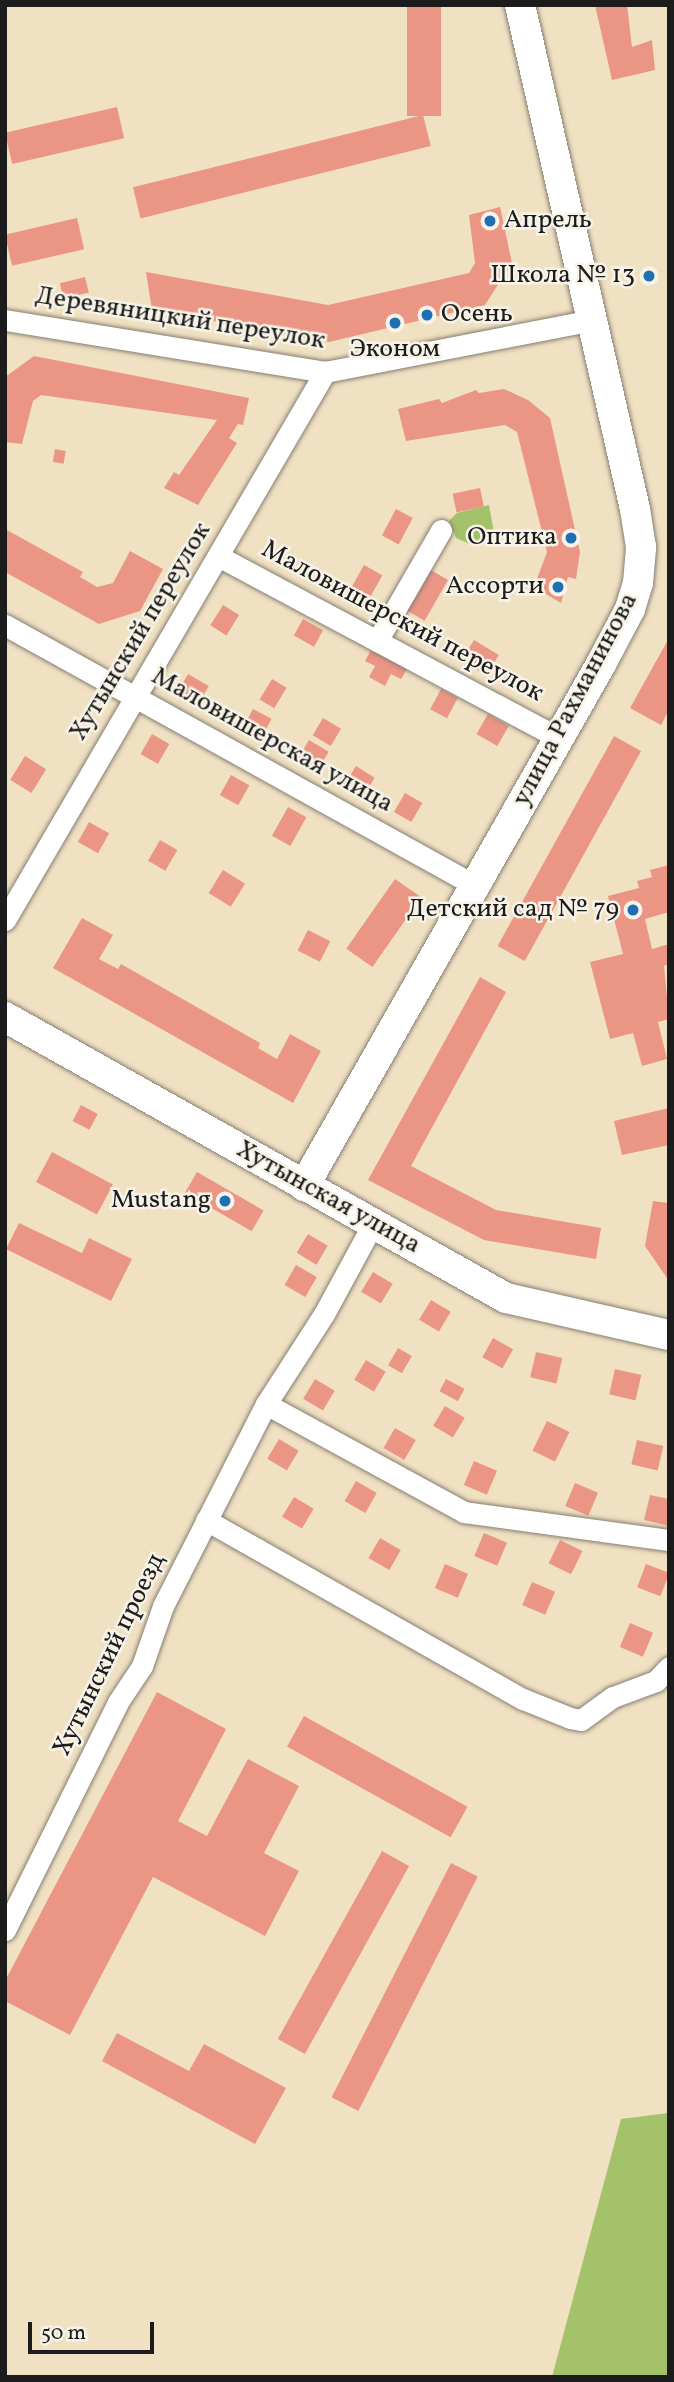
<!DOCTYPE html>
<meta charset="utf-8">
<style>
body{margin:0}
#map{position:relative;width:674px;height:2382px;overflow:hidden;background:#f0e1c3;font-family:Vollkorn,serif}
div>[style]{position:absolute}
[style*='--x']{left:calc(var(--x)*1px);top:calc(var(--y)*1px);width:calc(var(--w)*1px);rotate:calc(var(--a)*1deg)}
.green>*{inset:0;background:#a3c26a}
.building>*{inset:0;background:#eb9685;transform-origin:0 0}
.roads{filter:drop-shadow(0 0 2px #867e70) drop-shadow(0 0 2px #867e70)}
.street>*{height:21px;margin:-10.5px;padding:0 10.5px;transform-origin:10.5px;border-radius:10.5px;background:#fff}
.secondary>*{height:30px;margin:-15px;padding:0 15px;transform-origin:15px;border-radius:15px;background:#fff}
.dots>*{width:19px;height:19px;translate:-50% -50%;box-sizing:border-box;border:4px solid #f7f3e8;border-radius:50%}
span{translate:-50% -50%;white-space:nowrap;text-align:center;line-height:1.15;-webkit-text-stroke:5px #f7f3e8;paint-order:stroke}
.poi-label{font-size:26px;color:#1c1c1c}
.left{translate:0 -50%;text-align:left}
.right{translate:-100% -50%;text-align:right}
.street-label{font-size:26px;color:#1c1c1c}
.frame{position:absolute;inset:0;border:7px solid #1c1c1c;pointer-events:none}
.scale{position:absolute;left:28px;top:2322px;width:126px;height:32px;box-sizing:border-box;border:4px solid #1c1c1c;border-top:0;padding-left:9px;font-size:21px;line-height:24px;white-space:nowrap;color:#1c1c1c;-webkit-text-stroke:5px #f7f3e8;paint-order:stroke}
</style>
<div id="map">
<div class="green">
<i style="clip-path:polygon(489px 505px,495px 538px,470px 544px,456px 538px,449px 521px,457px 513px)"></i>
<i style="clip-path:polygon(669px 2113px,669px 2377px,552px 2377px,621px 2119px)"></i>
</div>
<div class="building">
<i style="left:407px;top:5px;width:34px;height:111px"></i>
<i style="clip-path:polygon(595px 5px,627px 5px,632px 47px,652px 40px,655px 70px,612px 80px)"></i>
<i style="left:117px;top:107px;width:32px;height:115px;rotate:77deg"></i>
<i style="left:423px;top:115px;width:32px;height:299px;rotate:76deg"></i>
<i style="clip-path:polygon(500px 207px,512px 263px,485px 305px,329px 342px,152px 310px,146px 272px,328px 305px,469px 273px,475px 263px,469px 215px)"></i>
<i style="left:77px;top:218px;width:32px;height:74px;rotate:77deg"></i>
<i style="left:85px;top:277px;width:16px;height:26px;rotate:76deg"></i>
<i style="clip-path:polygon(34px 356px,249px 398px,243px 425px,238px 424px,229px 438px,237px 443px,198px 505px,164px 488px,174px 472px,179px 475px,217px 420px,41px 395px,33px 401px,22px 444px,5px 442px,5px 377px)"></i>
<i style="clip-path:polygon(504px 389px,528px 400px,550px 418px,580px 552px,576px 579px,568px 577px,561px 603px,534px 587px,547px 552px,517px 432px,505px 425px,406px 441px,398px 409px,439px 399px,442px 403px,476px 390px,479px 393px)"></i>
<i style="left:55px;top:449px;width:11px;height:13px;rotate:10deg"></i>
<i style="left:480px;top:488px;width:19px;height:28px;rotate:78deg"></i>
<i style="left:396px;top:509px;width:19px;height:30px;rotate:28deg"></i>
<i style="clip-path:polygon(5px 529px,83px 572px,80px 577px,97px 587px,113px 583px,130px 551px,163px 569px,140px 611px,99px 624px,5px 572px)"></i>
<i style="left:364px;top:565px;width:21px;height:25px;rotate:29deg"></i>
<i style="left:429px;top:569px;width:22px;height:47px;rotate:30deg"></i>
<i style="left:223px;top:605px;width:19px;height:24px;rotate:32deg"></i>
<i style="left:303px;top:619px;width:23px;height:19px;rotate:29deg"></i>
<i style="clip-path:polygon(669px 638px,669px 710px,661px 725px,630px 708px)"></i>
<i style="left:474px;top:640px;width:29px;height:24px;rotate:31deg"></i>
<i style="clip-path:polygon(371px 650px,407px 669px,401px 679px,391px 674px,385px 686px,369px 677px,375px 666px,365px 661px)"></i>
<i style="left:188px;top:674px;width:24px;height:23px;rotate:30deg"></i>
<i style="left:272px;top:679px;width:17px;height:24px;rotate:31deg"></i>
<i style="left:441px;top:689px;width:19px;height:23px;rotate:28deg"></i>
<i style="left:253px;top:709px;width:21px;height:21px;rotate:28deg"></i>
<i style="left:488px;top:714px;width:24px;height:23px;rotate:30deg"></i>
<i style="left:323px;top:718px;width:21px;height:20px;rotate:31deg"></i>
<i style="left:152px;top:734px;width:20px;height:23px;rotate:30deg"></i>
<i style="left:614px;top:736px;width:31px;height:240px;rotate:29deg"></i>
<i style="left:309px;top:740px;width:23px;height:23px;rotate:31deg"></i>
<i style="left:25px;top:756px;width:25px;height:28px;rotate:32deg"></i>
<i style="left:356px;top:766px;width:22px;height:23px;rotate:32deg"></i>
<i style="left:231px;top:775px;width:21px;height:23px;rotate:29deg"></i>
<i style="left:405px;top:793px;width:20px;height:22px;rotate:30deg"></i>
<i style="left:288px;top:807px;width:21px;height:33px;rotate:29deg"></i>
<i style="left:89px;top:822px;width:23px;height:23px;rotate:29deg"></i>
<i style="left:160px;top:840px;width:20px;height:24px;rotate:30deg"></i>
<i style="clip-path:polygon(669px 865px,669px 912px,645px 919px,652px 949px,669px 944px,669px 964px,664px 966px,669px 1019px,658px 1022px,667px 1059px,642px 1066px,633px 1033px,610px 1039px,590px 962px,623px 954px,608px 896px,639px 888px,637px 881px,652px 877px,650px 870px)"></i>
<i style="left:223px;top:870px;width:26px;height:27px;rotate:32deg"></i>
<i style="left:395px;top:879px;width:32px;height:85px;rotate:35deg"></i>
<i style="clip-path:polygon(82px 918px,113px 935px,99px 959px,118px 969px,121px 964px,260px 1043px,258px 1048px,277px 1059px,290px 1034px,321px 1051px,293px 1103px,53px 968px)"></i>
<i style="left:308px;top:930px;width:25px;height:23px;rotate:27deg"></i>
<i style="clip-path:polygon(480px 977px,506px 992px,411px 1166px,496px 1210px,601px 1228px,596px 1259px,484px 1240px,368px 1180px)"></i>
<i style="left:81px;top:1105px;width:19px;height:18px;rotate:28deg"></i>
<i style="clip-path:polygon(669px 1108px,669px 1145px,622px 1155px,614px 1121px)"></i>
<i style="left:52px;top:1152px;width:69px;height:34px;rotate:28deg"></i>
<i style="left:197px;top:1172px;width:77px;height:24px;rotate:30deg"></i>
<i style="clip-path:polygon(653px 1201px,669px 1203px,669px 1281px,645px 1246px)"></i>
<i style="clip-path:polygon(19px 1223px,82px 1253px,89px 1238px,132px 1259px,111px 1301px,6px 1249px)"></i>
<i style="left:308px;top:1234px;width:23px;height:22px;rotate:31deg"></i>
<i style="left:296px;top:1265px;width:24px;height:23px;rotate:30deg"></i>
<i style="left:373px;top:1272px;width:23px;height:23px;rotate:31deg"></i>
<i style="left:431px;top:1300px;width:23px;height:23px;rotate:31deg"></i>
<i style="left:493px;top:1338px;width:23px;height:22px;rotate:29deg"></i>
<i style="left:398px;top:1348px;width:16px;height:20px;rotate:30deg"></i>
<i style="left:536px;top:1352px;width:27px;height:26px;rotate:13deg"></i>
<i style="left:366px;top:1360px;width:23px;height:23px;rotate:31deg"></i>
<i style="left:615px;top:1369px;width:27px;height:26px;rotate:13deg"></i>
<i style="left:315px;top:1379px;width:23px;height:23px;rotate:31deg"></i>
<i style="left:446px;top:1379px;width:21px;height:14px;rotate:28deg"></i>
<i style="left:445px;top:1406px;width:23px;height:23px;rotate:31deg"></i>
<i style="left:547px;top:1421px;width:25px;height:33px;rotate:26deg"></i>
<i style="left:395px;top:1428px;width:24px;height:23px;rotate:30deg"></i>
<i style="left:279px;top:1439px;width:23px;height:23px;rotate:31deg"></i>
<i style="left:637px;top:1440px;width:27px;height:25px;rotate:13deg"></i>
<i style="left:474px;top:1461px;width:25px;height:26px;rotate:23deg"></i>
<i style="left:356px;top:1481px;width:24px;height:23px;rotate:30deg"></i>
<i style="left:575px;top:1483px;width:25px;height:25px;rotate:23deg"></i>
<i style="clip-path:polygon(650px 1495px,669px 1499px,669px 1526px,644px 1520px)"></i>
<i style="left:294px;top:1497px;width:23px;height:23px;rotate:31deg"></i>
<i style="left:484px;top:1533px;width:25px;height:25px;rotate:23deg"></i>
<i style="left:380px;top:1538px;width:24px;height:23px;rotate:30deg"></i>
<i style="left:560px;top:1540px;width:25px;height:26px;rotate:26deg"></i>
<i style="left:445px;top:1564px;width:25px;height:26px;rotate:23deg"></i>
<i style="left:646px;top:1564px;width:25px;height:25px;rotate:21deg"></i>
<i style="left:532px;top:1582px;width:25px;height:25px;rotate:23deg"></i>
<i style="left:630px;top:1623px;width:25px;height:26px;rotate:23deg"></i>
<i style="clip-path:polygon(157px 1692px,226px 1729px,178px 1821px,207px 1836px,248px 1759px,299px 1786px,264px 1853px,299px 1871px,265px 1936px,153px 1877px,70px 2035px,5px 2001px,5px 1981px)"></i>
<i style="left:304px;top:1716px;width:187px;height:35px;rotate:29deg"></i>
<i style="left:382px;top:1851px;width:31px;height:215px;rotate:29deg"></i>
<i style="left:451px;top:1863px;width:30px;height:263px;rotate:27deg"></i>
<i style="clip-path:polygon(117px 2033px,189px 2071px,204px 2044px,286px 2088px,255px 2144px,102px 2061px)"></i>
</div>
<div class="roads">
<div class="street">
<i style="--x:5;--y:320;--w:324;--a:9.2"></i>
<i style="--x:325;--y:372;--w:272;--a:-11"></i>
<i style="--x:218;--y:556;--w:387;--a:28.1"></i>
<i style="--x:5;--y:625;--w:536;--a:29"></i>
<i style="--x:377;--y:641;--w:128;--a:-60"></i>
<i style="--x:5;--y:920;--w:635;--a:-59.72"></i>
<i style="--x:266;--y:1404;--w:226;--a:28.6"></i>
<i style="--x:464;--y:1512;--w:207;--a:7.8"></i>
<i style="--x:206;--y:1520;--w:364;--a:29.5"></i>
<i style="--x:523;--y:1699;--w:51;--a:22"></i>
<i style="--x:570;--y:1718;--w:11;--a:10"></i>
<i style="--x:581;--y:1720;--w:39;--a:-36"></i>
<i style="--x:613;--y:1697;--w:46;--a:-20.4"></i>
<i style="--x:656;--y:1681;--w:19;--a:-47"></i>
<i style="--x:5;--y:1930;--w:254;--a:-63.6"></i>
<i style="--x:118;--y:1702;--w:43;--a:-56.3"></i>
<i style="--x:142;--y:1666;--w:64;--a:-70.7"></i>
<i style="--x:163;--y:1606;--w:227;--a:-63"></i>
<i style="--x:266;--y:1404;--w:107;--a:-57.2"></i>
<i style="--x:324;--y:1314;--w:105;--a:-61.5"></i>
</div>
<div class="secondary">
<i style="--x:5;--y:1017;--w:574;--a:29.29"></i>
<i style="--x:506;--y:1298;--w:167;--a:12.8"></i>
<i style="--x:304;--y:1186;--w:601;--a:-60.36"></i>
<i style="--x:601;--y:664;--w:62;--a:-62.2"></i>
<i style="--x:630;--y:609;--w:27;--a:-73"></i>
<i style="--x:638;--y:583;--w:36;--a:-85"></i>
<i style="--x:641;--y:547;--w:38;--a:-99"></i>
<i style="--x:635;--y:509;--w:517;--a:-102.85"></i>
</div>
</div>
<div class="dots">
<i style="left:490px;top:221px;background:#1f6fb2"></i>
<i style="left:649px;top:276px;background:#1f6fb2"></i>
<i style="left:427px;top:315px;background:#1f6fb2"></i>
<i style="left:395px;top:323px;background:#1f6fb2"></i>
<i style="left:571px;top:538px;background:#1f6fb2"></i>
<i style="left:558px;top:587px;background:#1f6fb2"></i>
<i style="left:633px;top:910px;background:#1f6fb2"></i>
<i style="left:225px;top:1201px;background:#1f6fb2"></i>
</div>
<div class="poi-label">
<span class="left" style="left:504px;top:221px">Апрель</span>
<span class="right" style="left:635px;top:276px">Школа № 13</span>
<span class="left" style="left:441px;top:315px">Осень</span>
<span style="left:395px;top:350px">Эконом</span>
<span class="right" style="left:557px;top:538px">Оптика</span>
<span class="right" style="left:544px;top:587px">Ассорти</span>
<span class="right" style="left:619px;top:910px">Детский сад № 79</span>
<span class="right" style="left:211px;top:1201px">Mustang</span>
</div>
<div class="street-label">
<span style="left:180px;top:319px;rotate:9deg">Деревяницкий переулок</span>
<span style="left:402px;top:622px;rotate:28deg">Маловишерский переулок</span>
<span style="left:141px;top:632px;rotate:-59deg">Хутынский переулок</span>
<span style="left:576px;top:700px;rotate:-62deg">улица Рахманинова</span>
<span style="left:272px;top:741px;rotate:29deg">Маловишерская улица</span>
<span style="left:328px;top:1198px;rotate:29deg">Хутынская улица</span>
<span style="left:110px;top:1655px;rotate:-64deg">Хутынский проезд</span>
</div>
<div class="frame"></div>
<div class="scale">50 m</div>
</div>
